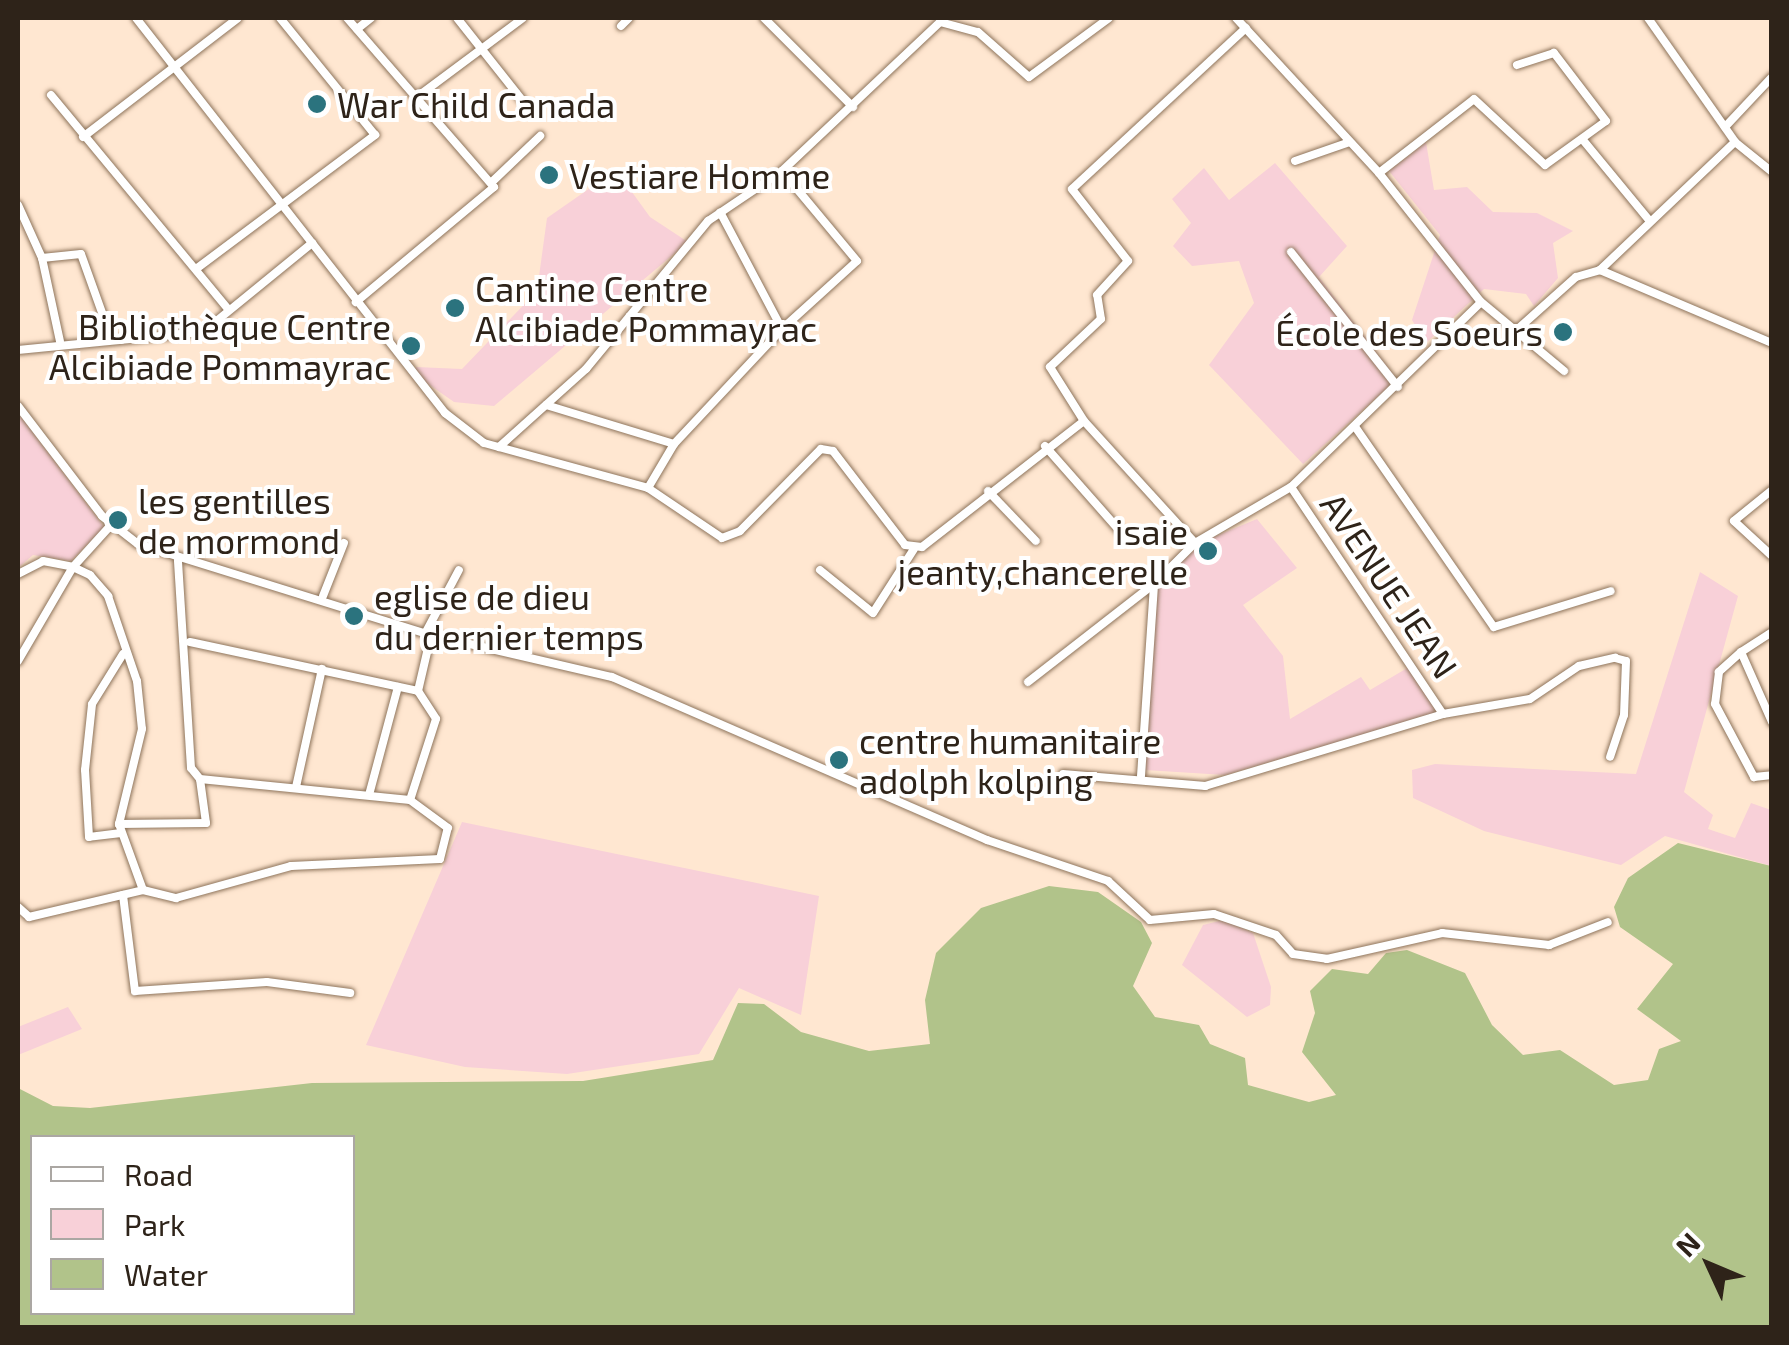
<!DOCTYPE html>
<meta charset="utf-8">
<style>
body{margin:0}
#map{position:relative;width:1789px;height:1345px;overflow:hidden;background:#ffe7d1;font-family:"Exo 2",sans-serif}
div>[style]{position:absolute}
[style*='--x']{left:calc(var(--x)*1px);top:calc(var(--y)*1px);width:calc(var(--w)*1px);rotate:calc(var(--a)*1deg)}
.green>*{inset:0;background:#f8d0d8}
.water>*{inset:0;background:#b1c38a}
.roads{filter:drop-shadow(0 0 2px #8e745b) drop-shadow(0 0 2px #8e745b)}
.minor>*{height:8px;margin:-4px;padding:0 4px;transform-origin:4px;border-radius:4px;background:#fff}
.dots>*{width:28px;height:28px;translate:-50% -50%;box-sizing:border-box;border:5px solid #fff;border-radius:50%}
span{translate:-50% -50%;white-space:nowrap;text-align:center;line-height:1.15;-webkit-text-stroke:8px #fff;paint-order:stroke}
.poi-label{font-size:35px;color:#2e2319}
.left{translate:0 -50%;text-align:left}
.right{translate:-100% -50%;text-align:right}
.street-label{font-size:35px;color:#2e2319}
.frame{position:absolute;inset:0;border:20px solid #2e2319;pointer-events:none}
.legend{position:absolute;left:30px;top:1135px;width:325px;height:180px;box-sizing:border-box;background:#fff;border:2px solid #aba7a3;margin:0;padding:12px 18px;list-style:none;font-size:30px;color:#2e2319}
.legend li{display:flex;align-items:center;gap:20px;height:50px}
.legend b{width:50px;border:2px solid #aba7a3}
.north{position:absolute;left:1659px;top:1215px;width:100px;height:100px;-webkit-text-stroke:8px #fff;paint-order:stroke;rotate:314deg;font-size:28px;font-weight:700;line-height:40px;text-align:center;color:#2e2319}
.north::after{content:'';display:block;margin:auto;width:35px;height:45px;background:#2e2319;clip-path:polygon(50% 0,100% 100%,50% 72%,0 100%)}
</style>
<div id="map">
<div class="green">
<i style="clip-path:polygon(1426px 142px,1434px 190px,1467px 187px,1493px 212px,1537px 213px,1573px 231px,1553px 243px,1558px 278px,1534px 306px,1526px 294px,1484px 289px,1426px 343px,1412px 320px,1440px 235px,1389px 171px)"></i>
<i style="clip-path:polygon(1275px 163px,1347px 246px,1319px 277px,1397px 379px,1303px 464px,1209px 365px,1254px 303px,1239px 261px,1192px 266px,1173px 246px,1191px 223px,1172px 199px,1204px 168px,1229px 200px)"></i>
<i style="clip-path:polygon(616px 170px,650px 217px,688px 242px,494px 406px,454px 402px,414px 374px,416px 367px,462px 369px,537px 291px,547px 218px)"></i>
<i style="clip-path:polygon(18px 413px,104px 527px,71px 561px,33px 555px,18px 568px)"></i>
<i style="clip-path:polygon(1257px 519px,1297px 568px,1243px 605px,1283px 656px,1290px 719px,1361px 677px,1370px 690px,1409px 667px,1438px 713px,1225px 775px,1145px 770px,1158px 584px,1204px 541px)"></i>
<i style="clip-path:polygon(1700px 572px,1738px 596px,1684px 792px,1713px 815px,1708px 829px,1735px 838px,1751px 803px,1771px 810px,1771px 866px,1665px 836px,1621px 865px,1484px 831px,1413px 798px,1412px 770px,1435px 764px,1636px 774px)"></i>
<i style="clip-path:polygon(462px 822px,819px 896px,801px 1015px,739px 988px,699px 1054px,567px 1074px,465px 1067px,366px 1045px)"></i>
<i style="clip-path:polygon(1223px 920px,1253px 933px,1271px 987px,1270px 1005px,1247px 1017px,1182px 965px,1203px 925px)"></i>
<i style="clip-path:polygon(68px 1007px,82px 1029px,18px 1055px,18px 1027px)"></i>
</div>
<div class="water">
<i style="clip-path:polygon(evenodd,1678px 843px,1771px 866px,1771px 1327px,18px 1327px,18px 1088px,53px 1106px,90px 1108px,312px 1083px,583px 1081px,713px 1060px,738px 1003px,764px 1004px,801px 1032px,869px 1051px,930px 1044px,925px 1000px,936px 953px,981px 908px,1049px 886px,1098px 892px,1141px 922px,1152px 943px,1133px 986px,1155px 1017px,1199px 1025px,1210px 1044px,1245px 1058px,1248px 1085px,1309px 1102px,1336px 1095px,1302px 1052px,1315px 1013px,1310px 991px,1332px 969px,1368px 974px,1386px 953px,1407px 950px,1465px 973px,1492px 1025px,1523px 1055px,1560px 1050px,1614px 1085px,1648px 1080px,1659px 1049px,1681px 1041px,1637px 1009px,1673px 964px,1620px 927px,1614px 907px,1628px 878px,1678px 843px,32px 1138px,352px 1138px,352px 1312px,32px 1312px,32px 1138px)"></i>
</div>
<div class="roads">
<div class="minor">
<i style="--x:136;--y:18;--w:502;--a:51.96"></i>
<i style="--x:445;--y:413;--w:49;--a:37.6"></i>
<i style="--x:484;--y:443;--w:170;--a:15.3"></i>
<i style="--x:648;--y:488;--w:89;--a:34"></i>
<i style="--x:722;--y:538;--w:19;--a:-21"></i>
<i style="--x:740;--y:531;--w:115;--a:-45.4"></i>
<i style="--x:821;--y:449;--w:12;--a:9"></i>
<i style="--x:833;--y:451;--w:118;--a:52.5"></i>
<i style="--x:905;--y:545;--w:17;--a:7"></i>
<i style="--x:922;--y:547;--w:205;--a:-37.9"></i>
<i style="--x:1084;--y:421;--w:165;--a:47.7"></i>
<i style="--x:1195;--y:543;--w:111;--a:-30.3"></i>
<i style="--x:1291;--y:487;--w:265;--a:-44.2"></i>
<i style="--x:347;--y:18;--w:224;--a:49"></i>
<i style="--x:494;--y:187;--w:180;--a:140.2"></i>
<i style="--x:457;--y:18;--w:105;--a:51.6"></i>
<i style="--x:764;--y:18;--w:126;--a:45"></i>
<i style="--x:1236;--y:18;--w:211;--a:47.3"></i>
<i style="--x:1379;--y:173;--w:164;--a:51.7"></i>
<i style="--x:1481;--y:302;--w:108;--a:39.7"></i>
<i style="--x:1648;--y:18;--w:151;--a:54.9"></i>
<i style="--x:1735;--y:142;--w:48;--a:39"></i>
<i style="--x:621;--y:26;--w:11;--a:-45"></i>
<i style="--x:357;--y:29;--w:18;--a:-38"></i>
<i style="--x:51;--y:95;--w:279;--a:50.4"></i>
<i style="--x:417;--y:97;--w:132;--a:-36.7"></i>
<i style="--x:1725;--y:127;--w:69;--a:-46.8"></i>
<i style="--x:83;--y:137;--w:195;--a:-37.5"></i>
<i style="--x:1583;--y:140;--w:104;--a:50.5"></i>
<i style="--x:1295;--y:161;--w:58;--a:-19.1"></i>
<i style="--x:1379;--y:173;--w:120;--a:-37.9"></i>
<i style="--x:1474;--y:99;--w:97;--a:42.9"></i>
<i style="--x:1545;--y:165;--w:75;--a:-35.8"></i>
<i style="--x:1606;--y:121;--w:86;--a:-127.4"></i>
<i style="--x:1554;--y:53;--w:39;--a:162"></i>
<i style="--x:494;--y:180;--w:64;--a:-43.7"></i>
<i style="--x:18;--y:205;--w:58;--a:65.6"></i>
<i style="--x:42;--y:258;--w:85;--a:77.8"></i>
<i style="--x:1291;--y:252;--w:172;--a:51.6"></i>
<i style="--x:42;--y:258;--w:39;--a:-6"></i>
<i style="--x:81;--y:254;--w:86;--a:70.3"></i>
<i style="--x:196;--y:269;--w:224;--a:-36.8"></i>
<i style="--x:375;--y:135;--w:151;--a:-129.1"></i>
<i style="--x:1600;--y:270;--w:186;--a:-43.5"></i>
<i style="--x:1520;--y:327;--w:75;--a:-41.8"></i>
<i style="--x:1576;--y:277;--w:25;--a:-16"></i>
<i style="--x:1600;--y:270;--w:187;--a:23"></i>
<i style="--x:782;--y:329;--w:101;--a:-42.2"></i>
<i style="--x:857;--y:261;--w:117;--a:-129.8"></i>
<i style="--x:18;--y:350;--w:186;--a:-5.6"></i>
<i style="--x:203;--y:332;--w:141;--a:-39.2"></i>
<i style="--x:546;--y:405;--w:134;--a:16.9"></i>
<i style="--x:674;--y:444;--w:158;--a:-46.8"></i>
<i style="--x:782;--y:329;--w:132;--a:-117.9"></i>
<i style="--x:18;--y:406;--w:138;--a:52.6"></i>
<i style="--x:102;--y:516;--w:46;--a:37.9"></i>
<i style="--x:138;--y:544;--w:307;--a:17.3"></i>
<i style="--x:431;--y:635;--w:186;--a:13.1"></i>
<i style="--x:612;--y:677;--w:409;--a:23.5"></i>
<i style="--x:987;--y:840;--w:128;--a:18.7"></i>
<i style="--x:1108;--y:881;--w:57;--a:42.9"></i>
<i style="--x:1150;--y:920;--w:64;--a:-5.4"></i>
<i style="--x:1214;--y:914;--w:65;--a:18.7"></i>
<i style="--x:1276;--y:935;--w:25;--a:48"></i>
<i style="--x:1293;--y:954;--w:34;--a:8"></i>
<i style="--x:1327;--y:959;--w:118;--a:-12.7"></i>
<i style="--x:1442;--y:933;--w:108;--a:6.4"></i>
<i style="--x:1549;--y:945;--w:63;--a:-21.3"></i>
<i style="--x:1084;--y:421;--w:64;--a:-122.2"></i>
<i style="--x:1050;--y:367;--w:70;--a:-43.3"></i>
<i style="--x:1101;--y:319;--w:24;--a:-99"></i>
<i style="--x:1097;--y:295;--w:46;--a:-47.6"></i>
<i style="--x:1128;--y:261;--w:91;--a:-127.9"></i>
<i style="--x:1072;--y:189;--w:237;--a:-42.8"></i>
<i style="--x:1356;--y:428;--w:242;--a:55.3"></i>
<i style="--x:1494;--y:627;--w:122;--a:-17.1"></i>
<i style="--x:1045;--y:446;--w:123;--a:48.6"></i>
<i style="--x:499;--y:447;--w:117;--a:-41.9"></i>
<i style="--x:586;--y:369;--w:192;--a:-50.5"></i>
<i style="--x:708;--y:221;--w:89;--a:-34"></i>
<i style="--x:782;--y:171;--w:217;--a:-43.3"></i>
<i style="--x:940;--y:22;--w:39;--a:15"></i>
<i style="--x:978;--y:32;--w:68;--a:41.4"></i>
<i style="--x:1029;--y:77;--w:99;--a:-36.4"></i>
<i style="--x:1291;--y:487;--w:273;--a:56.2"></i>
<i style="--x:648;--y:488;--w:51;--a:-59.4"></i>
<i style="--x:1772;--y:490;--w:49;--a:140.8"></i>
<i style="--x:1734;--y:521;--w:52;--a:42.6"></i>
<i style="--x:988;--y:491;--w:69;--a:46.2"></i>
<i style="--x:820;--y:570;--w:68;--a:39.1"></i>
<i style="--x:873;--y:613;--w:76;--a:-57.4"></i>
<i style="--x:18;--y:574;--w:28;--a:-27"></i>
<i style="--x:43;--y:561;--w:31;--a:11"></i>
<i style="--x:73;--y:567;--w:57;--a:-47.9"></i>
<i style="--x:323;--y:596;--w:57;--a:-68.4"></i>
<i style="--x:426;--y:632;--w:70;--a:-62"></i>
<i style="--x:1772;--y:632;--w:37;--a:147"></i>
<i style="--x:1741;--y:652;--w:77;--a:66.1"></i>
<i style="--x:190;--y:642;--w:233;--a:12.1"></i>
<i style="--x:418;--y:691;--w:33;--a:57"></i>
<i style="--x:436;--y:719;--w:85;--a:107.8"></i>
<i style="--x:1741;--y:652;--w:30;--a:138"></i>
<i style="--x:1719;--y:672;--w:32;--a:97"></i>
<i style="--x:1715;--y:704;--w:83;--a:61.9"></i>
<i style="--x:1754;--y:777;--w:18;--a:-6"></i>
<i style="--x:18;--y:661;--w:109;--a:-59.7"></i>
<i style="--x:73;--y:567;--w:19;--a:25"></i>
<i style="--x:90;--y:575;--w:28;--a:49"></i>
<i style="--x:108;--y:596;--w:90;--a:71.2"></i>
<i style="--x:137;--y:681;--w:48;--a:84.1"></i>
<i style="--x:142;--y:729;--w:98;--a:103.6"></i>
<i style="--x:119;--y:824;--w:70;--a:70"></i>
<i style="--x:143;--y:890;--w:34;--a:14"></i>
<i style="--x:176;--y:898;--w:119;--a:-15.5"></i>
<i style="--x:291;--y:866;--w:149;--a:-2.7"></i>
<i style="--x:440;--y:859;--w:32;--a:-76"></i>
<i style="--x:448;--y:828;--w:47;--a:-143.6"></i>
<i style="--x:410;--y:800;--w:211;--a:-174.3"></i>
<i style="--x:200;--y:779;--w:14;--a:-129"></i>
<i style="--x:191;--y:768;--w:208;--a:-93.6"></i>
<i style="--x:1028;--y:682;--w:160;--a:-37.9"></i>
<i style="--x:418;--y:691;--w:57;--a:-76.9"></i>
<i style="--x:1063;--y:774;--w:143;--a:4.8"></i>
<i style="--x:1205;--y:786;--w:249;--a:-16.8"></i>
<i style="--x:1443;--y:714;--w:88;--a:-9.8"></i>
<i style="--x:1530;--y:699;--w:59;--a:-34"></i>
<i style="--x:1579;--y:666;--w:37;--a:-13"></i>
<i style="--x:1615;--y:658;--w:11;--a:15"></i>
<i style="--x:1626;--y:661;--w:54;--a:92.1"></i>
<i style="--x:1624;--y:715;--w:44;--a:108.4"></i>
<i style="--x:1141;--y:776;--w:192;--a:-86.1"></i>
<i style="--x:1154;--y:584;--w:58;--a:-45"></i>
<i style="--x:296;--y:787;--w:121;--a:-77.6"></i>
<i style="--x:369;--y:795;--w:112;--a:-75"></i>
<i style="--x:119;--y:824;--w:87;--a:-0.7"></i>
<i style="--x:206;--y:823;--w:44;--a:-97.8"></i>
<i style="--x:121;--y:833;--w:32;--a:173"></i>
<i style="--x:89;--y:837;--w:67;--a:-93.4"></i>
<i style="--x:85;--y:770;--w:66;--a:-83.9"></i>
<i style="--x:92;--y:704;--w:59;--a:-58.2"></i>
<i style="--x:123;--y:895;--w:97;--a:82.9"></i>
<i style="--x:135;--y:991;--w:132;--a:-3.9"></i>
<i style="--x:267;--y:982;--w:84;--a:7.5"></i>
<i style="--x:18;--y:907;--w:15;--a:42"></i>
<i style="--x:29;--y:917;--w:117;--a:-13.3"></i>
</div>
</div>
<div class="dots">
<i style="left:317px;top:104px;background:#2b737e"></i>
<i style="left:549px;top:175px;background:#2b737e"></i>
<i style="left:455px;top:308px;background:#2b737e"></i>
<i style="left:1563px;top:332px;background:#2b737e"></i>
<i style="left:411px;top:346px;background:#2b737e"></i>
<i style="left:118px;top:520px;background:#2b737e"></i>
<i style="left:1208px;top:551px;background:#2b737e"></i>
<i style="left:354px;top:616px;background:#2b737e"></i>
<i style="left:839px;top:760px;background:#2b737e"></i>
</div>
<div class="poi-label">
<span class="left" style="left:337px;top:104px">War Child Canada</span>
<span class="left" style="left:569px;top:175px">Vestiare Homme</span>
<span class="left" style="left:475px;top:308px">Cantine Centre<br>Alcibiade Pommayrac</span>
<span class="right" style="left:391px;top:346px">Bibliothèque Centre<br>Alcibiade Pommayrac</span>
<span class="right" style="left:1543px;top:332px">École des Soeurs</span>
<span class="left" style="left:138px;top:520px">les gentilles<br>de mormond</span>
<span class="right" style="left:1188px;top:551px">isaie<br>jeanty,chancerelle</span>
<span class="left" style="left:374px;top:616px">eglise de dieu<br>du dernier temps</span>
<span class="left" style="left:859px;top:760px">centre humanitaire<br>adolph kolping</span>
</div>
<div class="street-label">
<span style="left:1390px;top:585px;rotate:56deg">AVENUE JEAN</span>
</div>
<div class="frame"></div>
<ul class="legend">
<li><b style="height:12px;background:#fff"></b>Road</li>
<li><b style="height:28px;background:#f8d0d8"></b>Park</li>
<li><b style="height:28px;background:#b1c38a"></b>Water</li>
</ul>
<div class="north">N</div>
</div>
